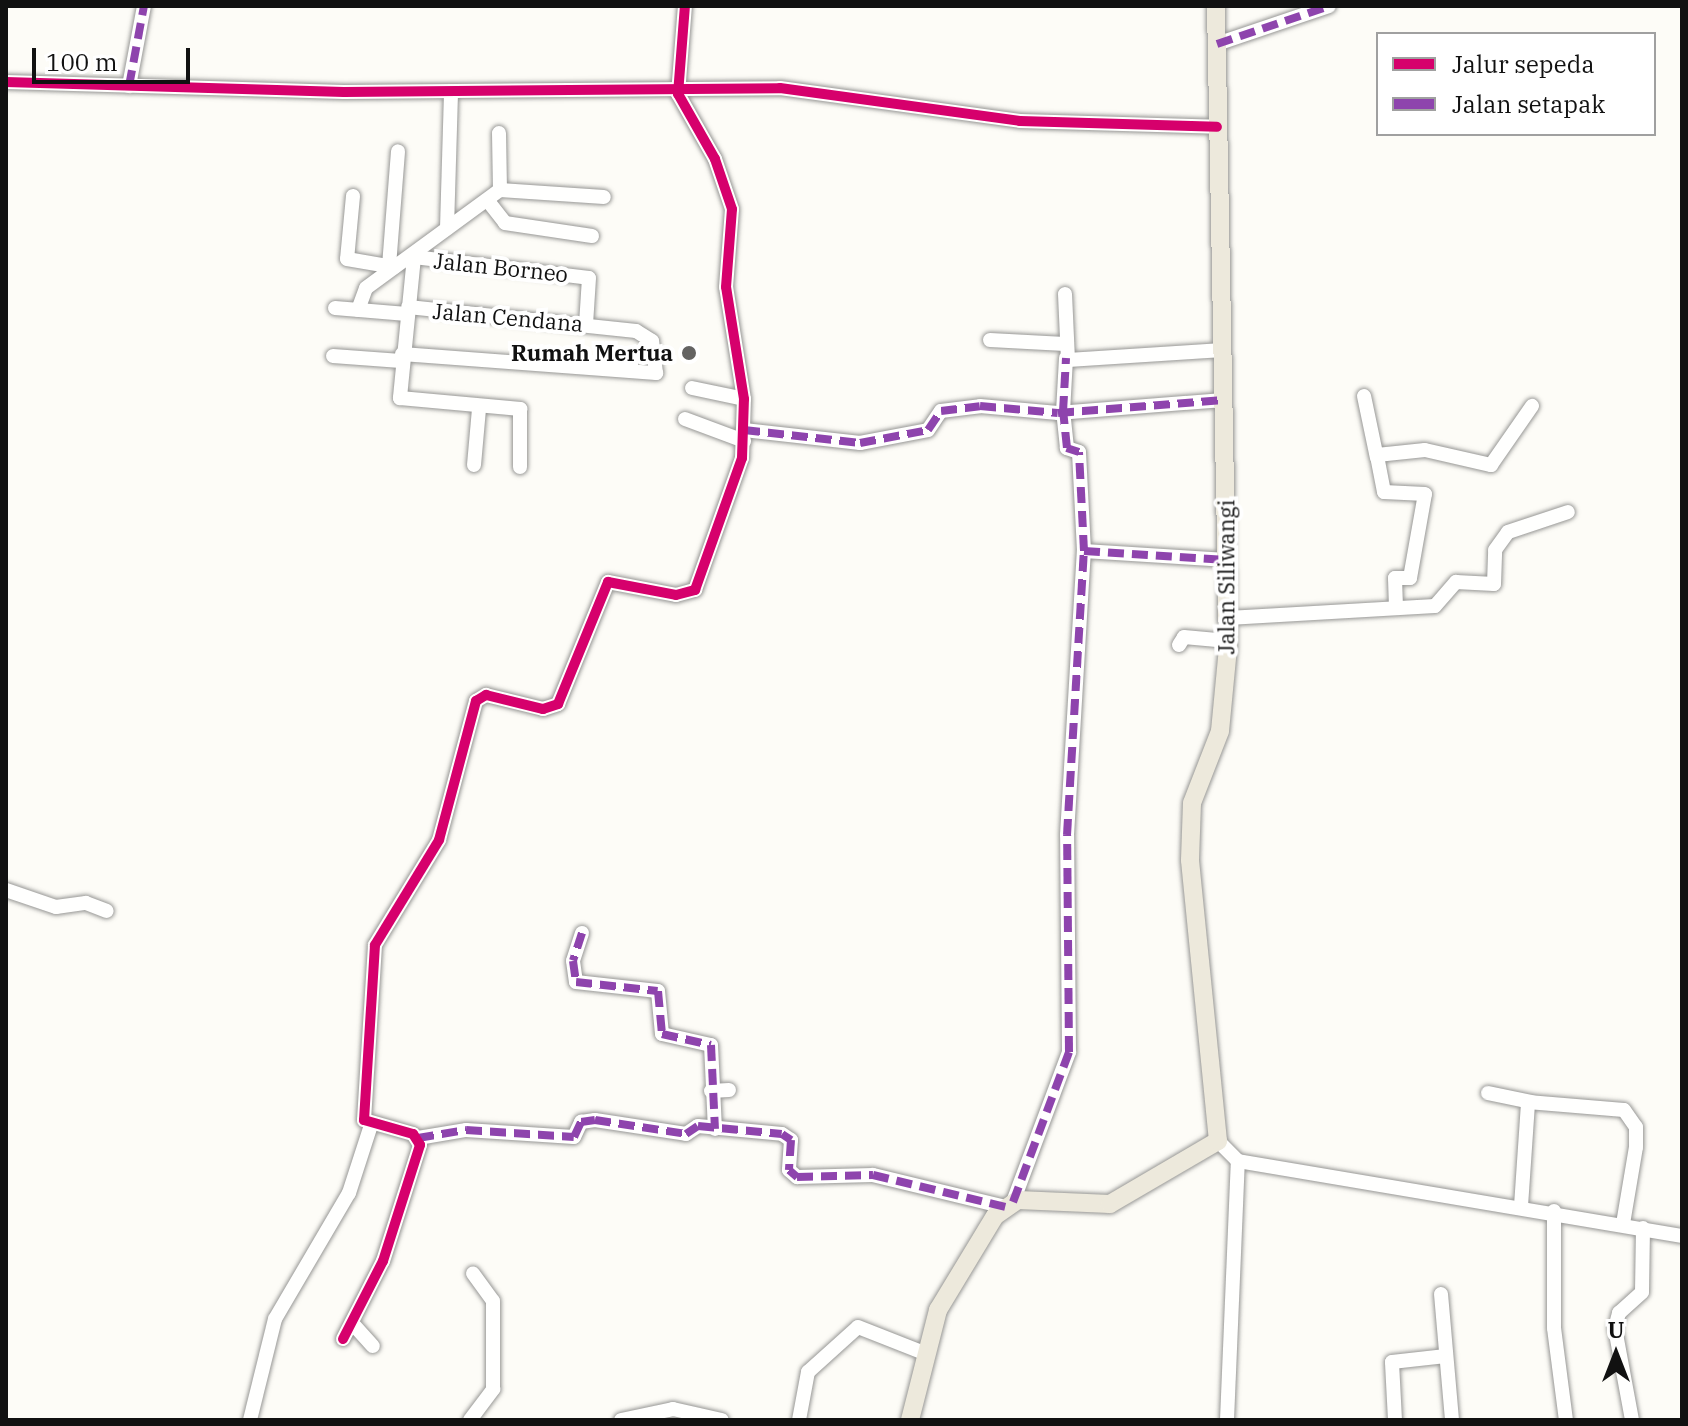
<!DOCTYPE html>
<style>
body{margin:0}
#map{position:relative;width:1688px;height:1426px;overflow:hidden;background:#fdfcf7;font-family:"IBM Plex Serif",serif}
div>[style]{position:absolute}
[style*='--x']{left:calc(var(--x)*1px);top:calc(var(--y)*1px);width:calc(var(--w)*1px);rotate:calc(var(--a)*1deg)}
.roads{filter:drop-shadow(0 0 2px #979795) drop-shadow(0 0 2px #979795)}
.minor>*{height:14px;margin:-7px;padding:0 7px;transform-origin:7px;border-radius:7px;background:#fffffe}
.major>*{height:18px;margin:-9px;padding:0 9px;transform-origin:9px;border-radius:9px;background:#ede9dc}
.quiet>*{height:8px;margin-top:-4px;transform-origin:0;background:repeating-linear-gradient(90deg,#8e44ad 0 16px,transparent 0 24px)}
.cycleway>*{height:10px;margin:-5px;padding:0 5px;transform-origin:5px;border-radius:5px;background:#d6006c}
.dots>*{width:22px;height:22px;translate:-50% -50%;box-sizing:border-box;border:4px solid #fff;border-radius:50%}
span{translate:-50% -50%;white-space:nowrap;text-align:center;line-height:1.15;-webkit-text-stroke:8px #fff;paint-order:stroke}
.street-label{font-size:22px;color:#111}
.poi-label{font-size:22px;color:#111;font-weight:700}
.right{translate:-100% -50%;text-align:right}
.frame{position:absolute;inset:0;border:8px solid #111;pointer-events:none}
.legend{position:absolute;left:1376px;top:32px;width:280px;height:104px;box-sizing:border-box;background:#fff;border:2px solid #a0a0a0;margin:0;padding:10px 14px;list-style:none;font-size:24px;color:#111}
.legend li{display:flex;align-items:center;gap:16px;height:40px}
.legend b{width:40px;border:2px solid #a0a0a0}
.north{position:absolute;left:1576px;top:1314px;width:80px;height:80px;-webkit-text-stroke:6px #fff;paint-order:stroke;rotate:0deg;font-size:22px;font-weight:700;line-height:32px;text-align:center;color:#111}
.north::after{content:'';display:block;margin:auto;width:28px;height:36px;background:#111;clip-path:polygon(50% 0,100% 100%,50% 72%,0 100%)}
.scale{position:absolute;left:32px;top:48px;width:158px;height:36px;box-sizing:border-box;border:4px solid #111;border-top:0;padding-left:10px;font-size:24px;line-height:28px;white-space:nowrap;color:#111;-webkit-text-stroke:6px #fff;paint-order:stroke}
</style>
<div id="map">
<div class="roads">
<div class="minor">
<i style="--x:1217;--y:44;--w:118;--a:-18.7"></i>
<i style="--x:6;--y:82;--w:338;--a:1.7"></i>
<i style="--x:344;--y:92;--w:436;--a:-0.5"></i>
<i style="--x:780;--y:88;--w:242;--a:7.8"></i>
<i style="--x:1020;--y:121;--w:197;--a:1.7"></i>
<i style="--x:129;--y:86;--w:81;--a:-79.4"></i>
<i style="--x:499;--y:133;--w:57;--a:89"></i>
<i style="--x:500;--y:190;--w:104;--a:3.9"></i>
<i style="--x:353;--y:196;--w:63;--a:95.4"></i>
<i style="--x:347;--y:259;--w:48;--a:9.7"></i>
<i style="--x:488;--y:201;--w:28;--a:52"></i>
<i style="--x:505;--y:223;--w:88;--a:8.5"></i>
<i style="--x:447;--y:228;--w:137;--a:-88.3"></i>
<i style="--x:414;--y:257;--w:142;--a:95.7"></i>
<i style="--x:400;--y:398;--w:121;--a:5.2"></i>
<i style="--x:520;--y:409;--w:58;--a:90"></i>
<i style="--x:414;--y:257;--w:176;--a:6.8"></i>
<i style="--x:589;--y:278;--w:46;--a:93.7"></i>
<i style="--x:389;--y:266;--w:115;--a:-85.5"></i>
<i style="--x:1065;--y:294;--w:66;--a:87.4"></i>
<i style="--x:1068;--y:360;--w:155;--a:-3.7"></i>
<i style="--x:335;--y:308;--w:72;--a:4.8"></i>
<i style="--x:358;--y:310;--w:23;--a:-70"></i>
<i style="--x:366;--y:288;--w:166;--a:-36.2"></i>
<i style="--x:990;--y:340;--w:75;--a:3.1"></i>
<i style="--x:402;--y:354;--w:255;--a:4.3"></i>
<i style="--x:656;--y:373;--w:32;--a:-97"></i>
<i style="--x:652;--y:341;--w:19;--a:-148"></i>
<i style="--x:636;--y:331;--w:229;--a:-174"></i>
<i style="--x:333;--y:356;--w:68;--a:4.2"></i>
<i style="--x:692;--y:388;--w:53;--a:11.9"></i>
<i style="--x:1364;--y:396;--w:63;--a:78.2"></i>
<i style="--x:685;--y:419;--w:63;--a:20.4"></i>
<i style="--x:744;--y:430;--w:117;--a:6.4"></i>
<i style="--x:860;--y:443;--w:69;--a:-10.8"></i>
<i style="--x:928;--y:430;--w:23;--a:-56"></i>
<i style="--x:941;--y:411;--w:39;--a:-7"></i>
<i style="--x:980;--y:406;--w:78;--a:5.1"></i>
<i style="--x:1058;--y:413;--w:166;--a:-4.5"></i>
<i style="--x:474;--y:465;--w:56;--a:-84.9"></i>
<i style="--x:1084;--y:551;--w:143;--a:3.6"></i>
<i style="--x:1396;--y:607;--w:29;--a:-92"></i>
<i style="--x:1395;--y:578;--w:15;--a:0"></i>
<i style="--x:1410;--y:578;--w:85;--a:-79.9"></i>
<i style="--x:1425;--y:494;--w:41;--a:-177.2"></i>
<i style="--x:1384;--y:492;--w:38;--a:-101"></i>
<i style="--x:1377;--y:455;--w:48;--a:-5.9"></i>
<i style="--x:1425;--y:450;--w:68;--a:12.8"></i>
<i style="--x:1491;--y:465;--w:72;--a:-55.2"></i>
<i style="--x:1228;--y:618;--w:207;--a:-3.3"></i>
<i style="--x:1435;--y:606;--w:32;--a:-49"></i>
<i style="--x:1456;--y:582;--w:38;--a:3"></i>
<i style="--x:1494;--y:584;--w:34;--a:-88"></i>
<i style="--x:1495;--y:550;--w:22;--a:-54"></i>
<i style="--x:1508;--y:532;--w:63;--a:-18.4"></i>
<i style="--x:1179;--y:645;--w:9;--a:-58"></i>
<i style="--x:1184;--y:637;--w:44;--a:5.2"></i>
<i style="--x:6;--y:890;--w:53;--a:18.8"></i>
<i style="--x:56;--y:907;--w:30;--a:-8"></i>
<i style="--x:86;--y:903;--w:22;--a:21"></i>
<i style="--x:582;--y:933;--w:29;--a:108"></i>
<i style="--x:573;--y:961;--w:21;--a:82"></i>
<i style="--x:576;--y:982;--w:82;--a:6.3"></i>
<i style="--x:658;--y:991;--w:43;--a:84.7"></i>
<i style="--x:662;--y:1034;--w:50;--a:12.7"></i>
<i style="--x:711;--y:1045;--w:84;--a:87.3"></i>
<i style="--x:711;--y:1091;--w:18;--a:-3"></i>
<i style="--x:1488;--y:1093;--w:44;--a:11.8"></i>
<i style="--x:418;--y:1138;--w:49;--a:-9.5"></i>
<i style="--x:466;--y:1130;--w:108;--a:3.7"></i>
<i style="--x:574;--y:1137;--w:17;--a:-65"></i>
<i style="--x:581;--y:1122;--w:14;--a:-8"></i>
<i style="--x:595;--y:1120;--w:92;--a:8.7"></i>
<i style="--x:686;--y:1134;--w:14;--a:-34"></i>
<i style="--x:698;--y:1126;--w:84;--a:5.4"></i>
<i style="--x:782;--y:1134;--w:11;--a:34"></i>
<i style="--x:791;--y:1140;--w:30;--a:94"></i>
<i style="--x:789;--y:1170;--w:11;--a:41"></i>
<i style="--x:797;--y:1177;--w:76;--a:-1.5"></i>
<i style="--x:873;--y:1175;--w:136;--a:13.6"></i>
<i style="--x:1218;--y:1141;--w:28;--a:45"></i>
<i style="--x:1238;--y:1161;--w:450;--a:9.6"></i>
<i style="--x:1013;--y:1202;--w:160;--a:-69.5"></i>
<i style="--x:1069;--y:1052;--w:217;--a:-90.5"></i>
<i style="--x:1067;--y:835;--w:285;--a:-86.6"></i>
<i style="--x:1084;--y:551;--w:99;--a:-92.9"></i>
<i style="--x:1079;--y:452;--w:13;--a:-162"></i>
<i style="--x:1067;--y:448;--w:36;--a:-96"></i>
<i style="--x:1063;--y:412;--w:54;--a:-86.8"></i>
<i style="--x:1521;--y:1206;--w:104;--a:-86.1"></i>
<i style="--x:1528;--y:1102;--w:96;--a:4.8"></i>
<i style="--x:1624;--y:1110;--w:21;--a:55"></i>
<i style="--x:1636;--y:1127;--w:20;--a:90"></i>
<i style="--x:1636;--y:1147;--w:78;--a:99.6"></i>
<i style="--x:1554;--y:1211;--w:117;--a:90"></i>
<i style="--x:1554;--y:1328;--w:93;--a:82.6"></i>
<i style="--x:1441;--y:1294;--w:126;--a:85"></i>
<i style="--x:352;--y:1323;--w:31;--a:48"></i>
<i style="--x:343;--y:1339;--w:88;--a:-62.9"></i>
<i style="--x:383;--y:1261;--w:122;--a:-72.3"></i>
<i style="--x:420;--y:1145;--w:13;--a:-122"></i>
<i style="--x:413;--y:1134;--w:51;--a:-164.1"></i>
<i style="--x:364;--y:1120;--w:175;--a:-86.4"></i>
<i style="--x:375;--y:945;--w:123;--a:-58.6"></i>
<i style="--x:439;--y:840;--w:144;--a:-75.1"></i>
<i style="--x:476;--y:701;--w:12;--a:-31"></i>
<i style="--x:486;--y:695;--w:59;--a:13.8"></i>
<i style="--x:543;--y:709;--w:16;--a:-18"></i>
<i style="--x:558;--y:704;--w:132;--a:-67.7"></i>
<i style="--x:608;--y:582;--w:69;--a:10.8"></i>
<i style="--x:676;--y:595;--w:20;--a:-15"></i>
<i style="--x:695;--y:590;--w:140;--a:-70.4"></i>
<i style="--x:742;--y:458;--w:59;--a:-88.1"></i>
<i style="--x:744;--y:399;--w:113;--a:-99.1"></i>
<i style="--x:726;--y:287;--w:78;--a:-85.6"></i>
<i style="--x:732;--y:209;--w:53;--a:-108.8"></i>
<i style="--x:715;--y:159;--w:75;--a:-119.6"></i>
<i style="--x:678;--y:94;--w:88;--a:-85.5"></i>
<i style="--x:250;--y:1420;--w:104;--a:-76.1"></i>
<i style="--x:275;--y:1319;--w:146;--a:-59.6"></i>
<i style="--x:349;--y:1193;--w:68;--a:-72.1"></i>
<i style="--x:470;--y:1420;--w:39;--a:-53"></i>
<i style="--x:493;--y:1389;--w:88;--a:-90"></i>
<i style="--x:493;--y:1301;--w:34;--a:-126"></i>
<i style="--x:621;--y:1420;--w:53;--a:-11.9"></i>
<i style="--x:673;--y:1409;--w:50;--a:12.7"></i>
<i style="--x:799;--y:1420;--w:49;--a:-79.4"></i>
<i style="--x:808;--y:1372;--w:67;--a:-42"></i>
<i style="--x:858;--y:1327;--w:71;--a:21.5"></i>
<i style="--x:1227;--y:1420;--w:259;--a:-87.6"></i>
<i style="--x:1395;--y:1420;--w:58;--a:-93"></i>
<i style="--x:1392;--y:1362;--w:54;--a:-6.3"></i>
<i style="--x:1632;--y:1420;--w:94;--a:-100.5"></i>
<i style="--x:1615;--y:1328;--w:16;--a:-75"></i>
<i style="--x:1619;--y:1313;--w:31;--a:-42"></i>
<i style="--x:1642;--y:1292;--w:64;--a:-89.1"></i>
</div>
<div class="major">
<i style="--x:910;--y:1420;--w:114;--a:-75.7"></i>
<i style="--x:938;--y:1310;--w:110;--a:-58.8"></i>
<i style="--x:995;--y:1216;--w:28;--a:-35"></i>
<i style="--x:1018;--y:1200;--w:92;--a:2.5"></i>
<i style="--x:1110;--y:1204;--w:125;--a:-30.3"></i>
<i style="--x:1218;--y:1141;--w:282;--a:-95.7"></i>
<i style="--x:1190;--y:860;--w:57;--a:-88"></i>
<i style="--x:1192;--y:803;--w:77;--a:-68.7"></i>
<i style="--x:1220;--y:731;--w:83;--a:-84.5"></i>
<i style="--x:1228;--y:648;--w:642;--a:-91.07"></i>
</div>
</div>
<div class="quiet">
<i style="--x:1217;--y:44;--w:118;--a:-18.7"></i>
<i style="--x:129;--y:86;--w:81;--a:-79.4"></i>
<i style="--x:744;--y:430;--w:117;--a:6.4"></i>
<i style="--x:860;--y:443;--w:69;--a:-10.8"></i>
<i style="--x:928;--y:430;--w:23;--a:-56"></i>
<i style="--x:941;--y:411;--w:39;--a:-7"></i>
<i style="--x:980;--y:406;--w:78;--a:5.1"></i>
<i style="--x:1058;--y:413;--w:166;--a:-4.5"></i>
<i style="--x:1084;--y:551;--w:143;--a:3.6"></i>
<i style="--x:582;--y:933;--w:29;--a:108"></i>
<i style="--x:573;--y:961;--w:21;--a:82"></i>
<i style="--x:576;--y:982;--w:82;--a:6.3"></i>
<i style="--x:658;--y:991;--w:43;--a:84.7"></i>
<i style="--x:662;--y:1034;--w:50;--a:12.7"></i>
<i style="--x:711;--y:1045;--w:84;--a:87.3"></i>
<i style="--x:418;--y:1138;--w:49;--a:-9.5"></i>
<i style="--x:466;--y:1130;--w:108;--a:3.7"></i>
<i style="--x:574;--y:1137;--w:17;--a:-65"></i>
<i style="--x:581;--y:1122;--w:14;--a:-8"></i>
<i style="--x:595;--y:1120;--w:92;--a:8.7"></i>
<i style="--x:686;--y:1134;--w:14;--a:-34"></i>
<i style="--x:698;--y:1126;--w:84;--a:5.4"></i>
<i style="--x:782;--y:1134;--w:11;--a:34"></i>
<i style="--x:791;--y:1140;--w:30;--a:94"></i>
<i style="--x:789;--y:1170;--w:11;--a:41"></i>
<i style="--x:797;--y:1177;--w:76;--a:-1.5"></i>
<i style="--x:873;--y:1175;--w:136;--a:13.6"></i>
<i style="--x:1013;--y:1202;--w:160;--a:-69.5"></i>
<i style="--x:1069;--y:1052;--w:217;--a:-90.5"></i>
<i style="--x:1067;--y:835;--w:285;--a:-86.6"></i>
<i style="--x:1084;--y:551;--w:99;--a:-92.9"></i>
<i style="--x:1079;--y:452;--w:13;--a:-162"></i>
<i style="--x:1067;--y:448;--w:36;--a:-96"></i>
<i style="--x:1063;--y:412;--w:54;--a:-86.8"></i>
</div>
<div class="cycleway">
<i style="--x:6;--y:82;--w:338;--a:1.7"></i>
<i style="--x:344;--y:92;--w:436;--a:-0.5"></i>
<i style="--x:780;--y:88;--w:242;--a:7.8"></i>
<i style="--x:1020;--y:121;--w:197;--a:1.7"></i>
<i style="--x:343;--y:1339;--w:88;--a:-62.9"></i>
<i style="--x:383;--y:1261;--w:122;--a:-72.3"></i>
<i style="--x:420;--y:1145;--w:13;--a:-122"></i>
<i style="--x:413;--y:1134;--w:51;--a:-164.1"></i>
<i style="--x:364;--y:1120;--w:175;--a:-86.4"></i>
<i style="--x:375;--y:945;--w:123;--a:-58.6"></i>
<i style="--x:439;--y:840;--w:144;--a:-75.1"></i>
<i style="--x:476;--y:701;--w:12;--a:-31"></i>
<i style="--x:486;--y:695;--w:59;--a:13.8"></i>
<i style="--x:543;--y:709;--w:16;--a:-18"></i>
<i style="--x:558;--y:704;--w:132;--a:-67.7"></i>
<i style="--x:608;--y:582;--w:69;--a:10.8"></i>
<i style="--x:676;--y:595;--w:20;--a:-15"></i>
<i style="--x:695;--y:590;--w:140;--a:-70.4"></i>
<i style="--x:742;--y:458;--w:59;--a:-88.1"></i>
<i style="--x:744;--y:399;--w:113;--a:-99.1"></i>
<i style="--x:726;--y:287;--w:78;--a:-85.6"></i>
<i style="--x:732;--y:209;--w:53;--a:-108.8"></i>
<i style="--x:715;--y:159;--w:75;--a:-119.6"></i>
<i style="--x:678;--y:94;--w:88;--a:-85.5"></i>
</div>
<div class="dots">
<i style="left:689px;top:353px;background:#646362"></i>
</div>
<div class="street-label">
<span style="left:501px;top:267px;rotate:6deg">Jalan Borneo</span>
<span style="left:508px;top:317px;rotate:5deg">Jalan Cendana</span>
<span style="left:1226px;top:577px;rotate:-90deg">Jalan Siliwangi</span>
</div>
<div class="poi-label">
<span class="right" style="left:673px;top:353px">Rumah Mertua</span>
</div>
<div class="frame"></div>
<ul class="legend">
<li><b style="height:10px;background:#d6006c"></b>Jalur sepeda</li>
<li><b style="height:10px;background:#8e44ad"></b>Jalan setapak</li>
</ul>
<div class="north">U</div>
<div class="scale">100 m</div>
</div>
